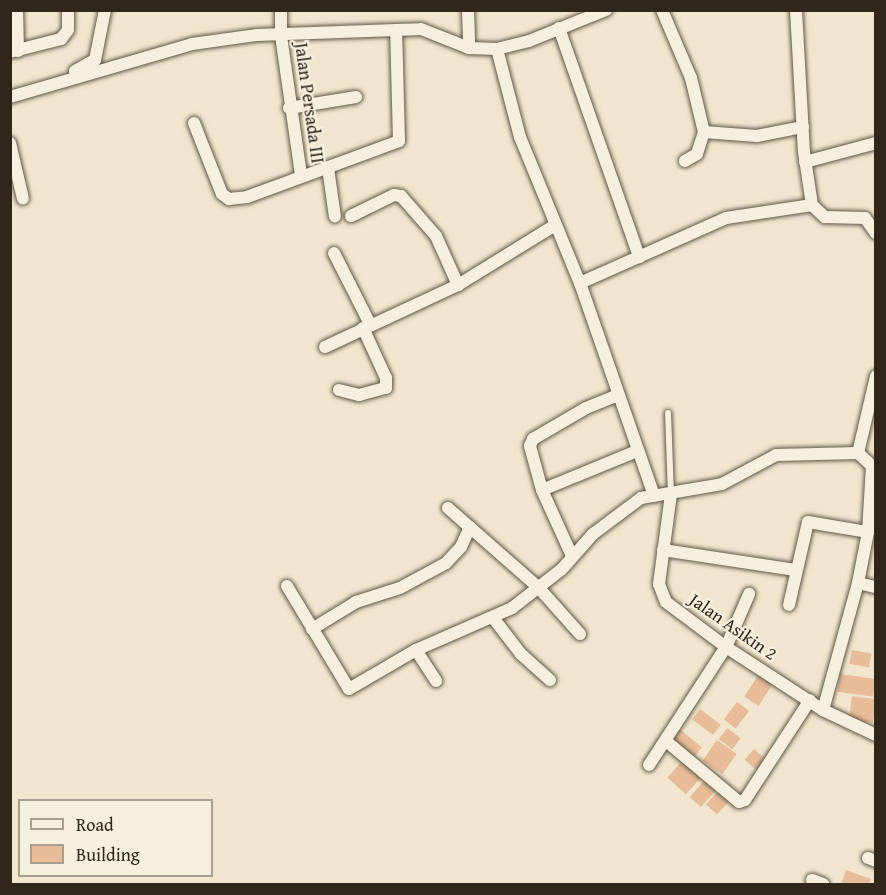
<!DOCTYPE html>
<style>
body{margin:0}
#map{position:relative;width:886px;height:895px;overflow:hidden;background:#f1e6cd;font-family:"Gentium Book Plus",serif}
div>[style]{position:absolute}
[style*='--x']{left:calc(var(--x)*1px);top:calc(var(--y)*1px);width:calc(var(--w)*1px);rotate:calc(var(--a)*1deg)}
.building>*{inset:0;background:#e8bc99;transform-origin:0 0}
.roads{filter:drop-shadow(0 0 2px #605747) drop-shadow(0 0 2px #605747)}
.service>*{height:6px;margin:-3px;padding:0 3px;transform-origin:3px;border-radius:3px;background:#f6efde}
.minor>*{height:12px;margin:-6px;padding:0 6px;transform-origin:6px;border-radius:6px;background:#f6efde}
span{translate:-50% -50%;white-space:nowrap;text-align:center;line-height:1.15;-webkit-text-stroke:4.5px #f6efde;paint-order:stroke}
.street-label{font-size:18px;color:#30271a}
.frame{position:absolute;inset:0;border:12px solid #30271a;pointer-events:none}
.legend{position:absolute;left:18px;top:799px;width:195px;height:78px;box-sizing:border-box;background:#f6efde;border:2px solid #a79f90;margin:0;padding:8px 10px;list-style:none;font-size:18px;color:#30271a}
.legend li{display:flex;align-items:center;gap:12px;height:30px}
.legend b{width:30px;border:2px solid #a79f90}
</style>
<div id="map">
<div class="building">
<i style="left:852px;top:650px;width:20px;height:14px;rotate:11deg"></i>
<i style="left:759px;top:674px;width:17px;height:27px;rotate:33deg"></i>
<i style="left:840px;top:674px;width:36px;height:18px;rotate:8deg"></i>
<i style="left:852px;top:696px;width:24px;height:24px;rotate:7deg"></i>
<i style="left:737px;top:702px;width:15px;height:22px;rotate:37deg"></i>
<i style="left:700px;top:709px;width:26px;height:13px;rotate:37deg"></i>
<i style="left:677px;top:727px;width:32px;height:13px;rotate:39deg"></i>
<i style="left:727px;top:728px;width:17px;height:14px;rotate:36deg"></i>
<i style="left:717px;top:740px;width:24px;height:25px;rotate:35deg"></i>
<i style="left:754px;top:749px;width:15px;height:14px;rotate:42deg"></i>
<i style="left:684px;top:759px;width:25px;height:25px;rotate:42deg"></i>
<i style="left:705px;top:780px;width:15px;height:23px;rotate:42deg"></i>
<i style="left:718px;top:791px;width:15px;height:18px;rotate:42deg"></i>
<i style="clip-path:polygon(846px 870px,871px 879px,869px 884px,841px 884px)"></i>
</div>
<div class="roads">
<div class="service">
<i style="--x:668;--y:413;--w:80;--a:87.9"></i>
</div>
<div class="minor">
<i style="--x:17;--y:10;--w:41;--a:88.6"></i>
<i style="--x:281;--y:10;--w:26;--a:90"></i>
<i style="--x:281;--y:36;--w:140;--a:81.8"></i>
<i style="--x:468;--y:10;--w:38;--a:88"></i>
<i style="--x:662;--y:10;--w:74;--a:66.9"></i>
<i style="--x:691;--y:78;--w:56;--a:76.5"></i>
<i style="--x:704;--y:132;--w:23;--a:108"></i>
<i style="--x:697;--y:154;--w:14;--a:150"></i>
<i style="--x:796;--y:10;--w:142;--a:86.8"></i>
<i style="--x:804;--y:152;--w:54;--a:81.4"></i>
<i style="--x:812;--y:205;--w:18;--a:43"></i>
<i style="--x:825;--y:217;--w:40;--a:1.4"></i>
<i style="--x:865;--y:218;--w:19;--a:54"></i>
<i style="--x:559;--y:28;--w:243;--a:70.7"></i>
<i style="--x:497;--y:49;--w:91;--a:75.4"></i>
<i style="--x:520;--y:137;--w:158;--a:67.7"></i>
<i style="--x:580;--y:283;--w:225;--a:70.8"></i>
<i style="--x:10;--y:52;--w:53;--a:-14.3"></i>
<i style="--x:61;--y:39;--w:11;--a:-52"></i>
<i style="--x:68;--y:30;--w:20;--a:-90"></i>
<i style="--x:75;--y:71;--w:23;--a:-29"></i>
<i style="--x:95;--y:60;--w:51;--a:-78.7"></i>
<i style="--x:10;--y:97;--w:190;--a:-16.2"></i>
<i style="--x:192;--y:44;--w:66;--a:-7.9"></i>
<i style="--x:257;--y:35;--w:139;--a:-2.1"></i>
<i style="--x:289;--y:108;--w:68;--a:-9.3"></i>
<i style="--x:194;--y:123;--w:76;--a:68.5"></i>
<i style="--x:222;--y:194;--w:9;--a:36"></i>
<i style="--x:229;--y:199;--w:18;--a:-6"></i>
<i style="--x:247;--y:197;--w:162;--a:-20.2"></i>
<i style="--x:399;--y:141;--w:111;--a:-91.5"></i>
<i style="--x:396;--y:30;--w:25;--a:-2"></i>
<i style="--x:421;--y:29;--w:52;--a:21.6"></i>
<i style="--x:469;--y:48;--w:28;--a:2"></i>
<i style="--x:497;--y:49;--w:33;--a:-14"></i>
<i style="--x:529;--y:41;--w:83;--a:-21.9"></i>
<i style="--x:704;--y:132;--w:53;--a:4.3"></i>
<i style="--x:757;--y:136;--w:47;--a:-11.1"></i>
<i style="--x:10;--y:143;--w:57;--a:76.9"></i>
<i style="--x:805;--y:162;--w:73;--a:-15"></i>
<i style="--x:328;--y:168;--w:49;--a:81.9"></i>
<i style="--x:351;--y:216;--w:48;--a:-26"></i>
<i style="--x:394;--y:195;--w:7;--a:8"></i>
<i style="--x:401;--y:196;--w:53;--a:48.8"></i>
<i style="--x:436;--y:236;--w:54;--a:65.8"></i>
<i style="--x:334;--y:253;--w:80;--a:63.1"></i>
<i style="--x:580;--y:283;--w:160;--a:-24"></i>
<i style="--x:726;--y:218;--w:87;--a:-8.6"></i>
<i style="--x:325;--y:347;--w:147;--a:-25"></i>
<i style="--x:458;--y:285;--w:114;--a:-31.7"></i>
<i style="--x:339;--y:390;--w:21;--a:14"></i>
<i style="--x:359;--y:395;--w:28;--a:-15"></i>
<i style="--x:386;--y:388;--w:10;--a:-90"></i>
<i style="--x:386;--y:378;--w:55;--a:-114.7"></i>
<i style="--x:858;--y:453;--w:79;--a:-76.8"></i>
<i style="--x:542;--y:490;--w:103;--a:-22.3"></i>
<i style="--x:671;--y:494;--w:91;--a:97.6"></i>
<i style="--x:659;--y:584;--w:19;--a:69"></i>
<i style="--x:666;--y:602;--w:75;--a:36.9"></i>
<i style="--x:726;--y:647;--w:116;--a:33"></i>
<i style="--x:823;--y:710;--w:59;--a:25.3"></i>
<i style="--x:448;--y:508;--w:120;--a:41.3"></i>
<i style="--x:538;--y:587;--w:63;--a:48.2"></i>
<i style="--x:663;--y:550;--w:134;--a:8.6"></i>
<i style="--x:572;--y:556;--w:72;--a:-114.4"></i>
<i style="--x:542;--y:490;--w:46;--a:-105.3"></i>
<i style="--x:530;--y:446;--w:8;--a:-67"></i>
<i style="--x:533;--y:439;--w:61;--a:-30.3"></i>
<i style="--x:586;--y:408;--w:35;--a:-22"></i>
<i style="--x:858;--y:583;--w:18;--a:13"></i>
<i style="--x:287;--y:586;--w:120;--a:59"></i>
<i style="--x:349;--y:689;--w:78;--a:-30.2"></i>
<i style="--x:416;--y:650;--w:105;--a:-23.6"></i>
<i style="--x:512;--y:608;--w:63;--a:-38"></i>
<i style="--x:562;--y:569;--w:47;--a:-48.5"></i>
<i style="--x:593;--y:534;--w:60;--a:-36.9"></i>
<i style="--x:641;--y:498;--w:82;--a:-9.8"></i>
<i style="--x:722;--y:484;--w:61;--a:-28.2"></i>
<i style="--x:776;--y:455;--w:82;--a:-1.4"></i>
<i style="--x:858;--y:453;--w:19;--a:43"></i>
<i style="--x:872;--y:466;--w:66;--a:93.5"></i>
<i style="--x:868;--y:532;--w:52;--a:101.1"></i>
<i style="--x:858;--y:583;--w:132;--a:105.4"></i>
<i style="--x:789;--y:605;--w:85;--a:-77.1"></i>
<i style="--x:808;--y:522;--w:61;--a:9.5"></i>
<i style="--x:494;--y:619;--w:44;--a:52.4"></i>
<i style="--x:521;--y:654;--w:39;--a:42"></i>
<i style="--x:312;--y:629;--w:52;--a:-31.5"></i>
<i style="--x:356;--y:602;--w:46;--a:-17.7"></i>
<i style="--x:400;--y:588;--w:52;--a:-28.5"></i>
<i style="--x:446;--y:563;--w:22;--a:-47"></i>
<i style="--x:461;--y:547;--w:22;--a:-66"></i>
<i style="--x:416;--y:650;--w:37;--a:57"></i>
<i style="--x:666;--y:741;--w:95;--a:39.9"></i>
<i style="--x:739;--y:802;--w:6;--a:-18"></i>
<i style="--x:745;--y:800;--w:119;--a:-57"></i>
<i style="--x:649;--y:765;--w:141;--a:-56.9"></i>
<i style="--x:726;--y:647;--w:58;--a:-66.5"></i>
<i style="--x:868;--y:858;--w:9;--a:21"></i>
<i style="--x:812;--y:880;--w:12;--a:20"></i>
</div>
</div>
<div class="street-label">
<span style="left:309px;top:103px;rotate:82deg">Jalan Persada III</span>
<span style="left:733px;top:627px;rotate:35deg">Jalan Asikin 2</span>
</div>
<div class="frame"></div>
<ul class="legend">
<li><b style="height:8px;background:#f6efde"></b>Road</li>
<li><b style="height:16px;background:#e8bc99"></b>Building</li>
</ul>
</div>
